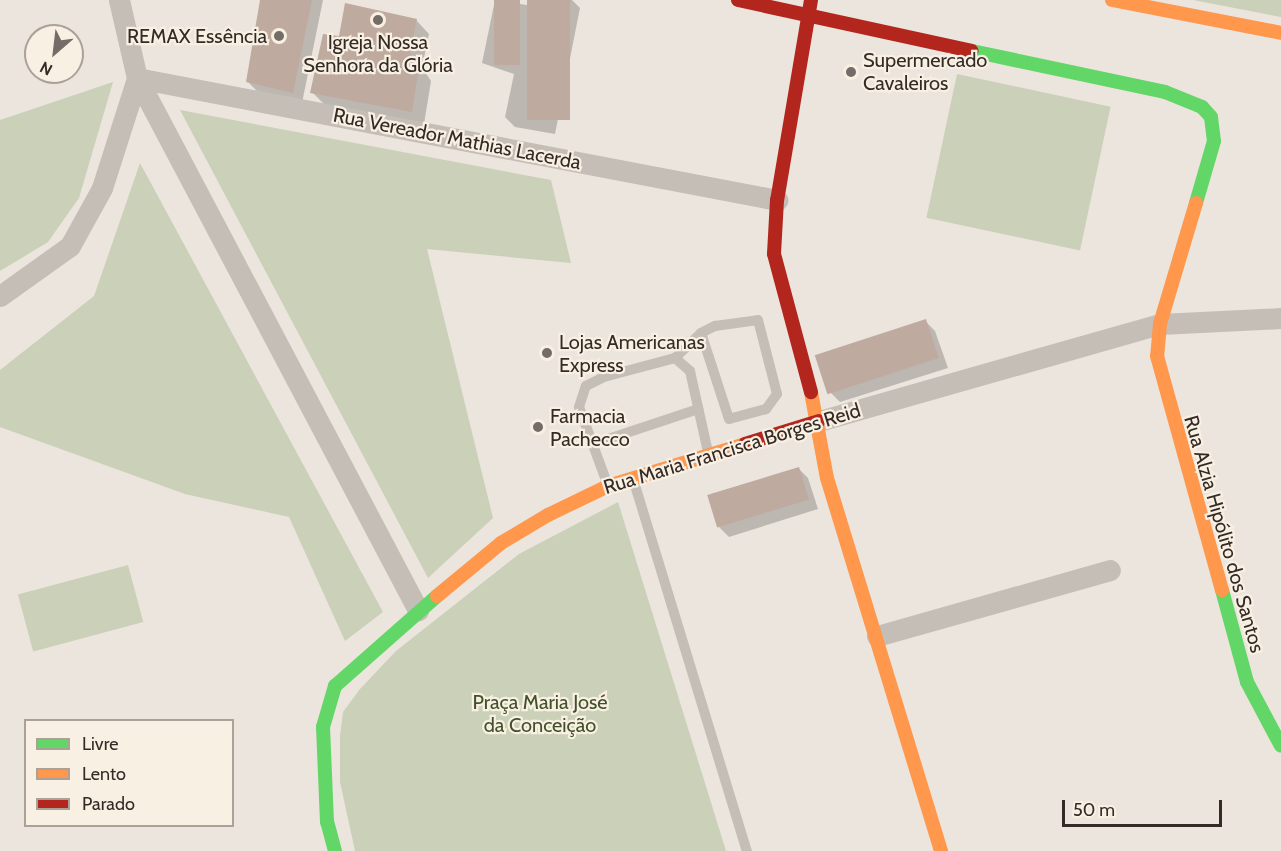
<!DOCTYPE html>
<meta charset="utf-8">
<style>
body{margin:0}
#map{position:relative;width:1281px;height:851px;overflow:hidden;background:#ebe5de;font-family:Cabin,sans-serif}
div>[style]{position:absolute}
[style*='--x']{left:calc(var(--x)*1px);top:calc(var(--y)*1px);width:calc(var(--w)*1px);rotate:calc(var(--a)*1deg)}
.green>*{inset:0;background:#cbd0b8;transform-origin:0 0}
.shadow>*{inset:0;background:#0003}
.building>*{inset:0;background:#beaa9f;transform-origin:0 0}
.lane>*{height:10px;margin:-5px;padding:0 5px;transform-origin:5px;border-radius:5px;background:#c4beb7}
.street>*{height:21px;margin:-10.5px;padding:0 10.5px;transform-origin:10.5px;border-radius:10.5px;background:#c4beb7}
.fast>*{height:14px;margin:-7px;padding:0 7px;transform-origin:7px;border-radius:7px;background:#63d668}
.slow>*{height:14px;margin:-7px;padding:0 7px;transform-origin:7px;border-radius:7px;background:#ff974d}
.jam>*{height:14px;margin:-7px;padding:0 7px;transform-origin:7px;border-radius:7px;background:#b3261e}
.dots>*{width:16px;height:16px;translate:-50% -50%;box-sizing:border-box;border:3px solid #f9f0e4;border-radius:50%}
span{translate:-50% -50%;white-space:nowrap;text-align:center;line-height:1.15;-webkit-text-stroke:4.5px #f9f0e4;paint-order:stroke}
.poi-label{font-size:20px;color:#342b26}
.right{translate:-100% -50%;text-align:right}
.left{translate:0 -50%;text-align:left}
.street-label{font-size:20px;color:#342b26}
.park-label{font-size:20px;color:#415229}
.legend{position:absolute;left:24px;top:719px;width:210px;height:108px;box-sizing:border-box;background:#f9f0e4;border:2px solid #aaa198;margin:0;padding:8px 10px;list-style:none;font-size:18px;color:#342b26}
.legend li{display:flex;align-items:center;gap:12px;height:30px}
.legend b{width:30px;border:2px solid #aaa198}
.north{position:absolute;left:24px;top:24px;width:60px;height:60px;box-sizing:border-box;background:#f9f0e4;border:2px solid #aaa198;border-radius:50%;rotate:208deg;font-size:16px;font-weight:700;line-height:24px;text-align:center;color:#342b26}
.north::after{content:'';display:block;margin:auto;width:21px;height:27px;background:#746c66;clip-path:polygon(50% 0,100% 100%,50% 72%,0 100%)}
.scale{position:absolute;left:1062px;top:800px;width:160px;height:27px;box-sizing:border-box;border:3px solid #342b26;border-top:0;padding-left:8px;font-size:18px;line-height:21px;white-space:nowrap;color:#342b26;-webkit-text-stroke:4px #f9f0e4;paint-order:stroke}
</style>
<div id="map">
<div class="green">
<i style="clip-path:polygon(1193px 0,1281px 0,1281px 17px)"></i>
<i style="left:957px;top:74px;width:157px;height:147px;rotate:12deg"></i>
<i style="clip-path:polygon(113px 82px,79px 198px,48px 242px,0 271px,0 120px)"></i>
<i style="clip-path:polygon(180px 110px,551px 180px,571px 263px,427px 249px,493px 518px,428px 578px)"></i>
<i style="clip-path:polygon(140px 163px,383px 612px,345px 641px,289px 517px,185px 494px,0 427px,0 370px,94px 296px)"></i>
<i style="clip-path:polygon(618px 502px,726px 851px,355px 851px,340px 782px,340px 736px,343px 712px,360px 689px,396px 651px,519px 554px)"></i>
<i style="left:128px;top:565px;width:59px;height:114px;rotate:75deg"></i>
</div>
<div class="shadow">
<i style="clip-path:polygon(262px 0,323px 0,302px 103px,258px 92px,248px 82px)"></i>
<i style="clip-path:polygon(495px 0,527px 5px,528px 0,572px 0,580px 8px,555px 134px,515px 127px,505px 117px,514px 74px,482px 63px)"></i>
<i style="clip-path:polygon(416px 20px,429px 34px,422px 67px,431px 81px,424px 124px,325px 105px,312px 92px,340px 38px)"></i>
<i style="clip-path:polygon(925px 321px,935px 331px,948px 368px,840px 402px,830px 392px)"></i>
<i style="clip-path:polygon(798px 468px,808px 478px,818px 509px,729px 537px,719px 527px)"></i>
</div>
<div class="building">
<i style="clip-path:polygon(260px 0,312px 0,293px 93px,246px 82px)"></i>
<i style="left:494px;top:0;width:26px;height:65px"></i>
<i style="left:527px;top:0;width:43px;height:120px"></i>
<i style="clip-path:polygon(345px 3px,417px 19px,410px 52px,419px 67px,412px 112px,310px 93px,323px 34px,339px 36px)"></i>
<i style="left:926px;top:319px;width:41px;height:117px;rotate:72deg"></i>
<i style="left:799px;top:467px;width:34px;height:96px;rotate:73deg"></i>
</div>
<div class="lane">
<i style="--x:675;--y:358;--w:36;--a:-44"></i>
<i style="--x:701;--y:333;--w:16;--a:-27"></i>
<i style="--x:715;--y:326;--w:43;--a:-7.9"></i>
<i style="--x:758;--y:320;--w:76;--a:75.6"></i>
<i style="--x:777;--y:394;--w:19;--a:126"></i>
<i style="--x:766;--y:409;--w:38;--a:165"></i>
<i style="--x:729;--y:419;--w:90;--a:-108"></i>
<i style="--x:593;--y:444;--w:111;--a:-18.4"></i>
<i style="--x:634;--y:482;--w:386;--a:73"></i>
<i style="--x:607;--y:483;--w:81;--a:-110.2"></i>
<i style="--x:579;--y:407;--w:22;--a:-72"></i>
<i style="--x:586;--y:386;--w:20;--a:-27"></i>
<i style="--x:604;--y:377;--w:73;--a:-15"></i>
<i style="--x:675;--y:358;--w:20;--a:41"></i>
<i style="--x:690;--y:371;--w:83;--a:77.5"></i>
</div>
<div class="street">
<i style="--x:137;--y:78;--w:652;--a:10.79"></i>
<i style="--x:137;--y:78;--w:602;--a:62.16"></i>
<i style="--x:0;--y:296;--w:86;--a:-35.5"></i>
<i style="--x:70;--y:246;--w:66;--a:-61.1"></i>
<i style="--x:102;--y:188;--w:115;--a:-72.3"></i>
<i style="--x:137;--y:78;--w:80;--a:-103"></i>
<i style="--x:819;--y:421;--w:355;--a:-15.9"></i>
<i style="--x:1160;--y:324;--w:121;--a:-2.8"></i>
<i style="--x:877;--y:636;--w:242;--a:-15.8"></i>
</div>
<div class="fast">
<i style="--x:972;--y:51;--w:197;--a:12"></i>
<i style="--x:1165;--y:92;--w:40;--a:22"></i>
<i style="--x:1202;--y:107;--w:13;--a:48"></i>
<i style="--x:1211;--y:117;--w:24;--a:83"></i>
<i style="--x:1214;--y:141;--w:65;--a:106.2"></i>
<i style="--x:1222;--y:590;--w:95;--a:74.8"></i>
<i style="--x:1247;--y:682;--w:72;--a:62"></i>
<i style="--x:335;--y:851;--w:30;--a:-105"></i>
<i style="--x:327;--y:822;--w:95;--a:-92.4"></i>
<i style="--x:323;--y:727;--w:43;--a:-73.7"></i>
<i style="--x:335;--y:686;--w:136;--a:-41.4"></i>
</div>
<div class="slow">
<i style="--x:1112;--y:0;--w:172;--a:11"></i>
<i style="--x:1196;--y:203;--w:126;--a:106.6"></i>
<i style="--x:1160;--y:324;--w:32;--a:95"></i>
<i style="--x:1157;--y:356;--w:243;--a:74.5"></i>
<i style="--x:811;--y:392;--w:87;--a:79.5"></i>
<i style="--x:827;--y:478;--w:390;--a:73"></i>
<i style="--x:437;--y:596;--w:83;--a:-39.6"></i>
<i style="--x:501;--y:543;--w:55;--a:-30.8"></i>
<i style="--x:548;--y:515;--w:67;--a:-25.8"></i>
<i style="--x:608;--y:486;--w:143;--a:-17"></i>
</div>
<div class="jam">
<i style="--x:738;--y:0;--w:239;--a:12.3"></i>
<i style="--x:811;--y:0;--w:203;--a:99.6"></i>
<i style="--x:777;--y:200;--w:54;--a:93.2"></i>
<i style="--x:774;--y:254;--w:143;--a:75"></i>
<i style="--x:745;--y:444;--w:77;--a:-17.3"></i>
</div>
<div class="dots">
<i style="left:378px;top:20px;background:#746c66"></i>
<i style="left:279px;top:36px;background:#746c66"></i>
<i style="left:851px;top:72px;background:#746c66"></i>
<i style="left:547px;top:353px;background:#746c66"></i>
<i style="left:538px;top:427px;background:#746c66"></i>
</div>
<div class="poi-label">
<span class="right" style="left:267px;top:36px">REMAX Essência</span>
<span style="left:378px;top:54px">Igreja Nossa<br>Senhora da Glória</span>
<span class="left" style="left:863px;top:72px">Supermercado<br>Cavaleiros</span>
<span class="left" style="left:559px;top:354px">Lojas Americanas<br>Express</span>
<span class="left" style="left:550px;top:428px">Farmacia<br>Pachecco</span>
</div>
<div class="street-label">
<span style="left:457px;top:139px;rotate:11deg">Rua Vereador Mathias Lacerda</span>
<span style="left:732px;top:449px;rotate:-17deg">Rua Maria Francisca Borges Reid</span>
<span style="left:1224px;top:534px;rotate:74deg">Rua Alzia Hipólito dos Santos</span>
</div>
<div class="park-label">
<span style="left:540px;top:714px">Praça Maria José<br>da Conceição</span>
</div>
<ul class="legend">
<li><b style="height:8px;background:#63d668"></b>Livre</li>
<li><b style="height:8px;background:#ff974d"></b>Lento</li>
<li><b style="height:8px;background:#b3261e"></b>Parado</li>
</ul>
<div class="north">N</div>
<div class="scale">50 m</div>
</div>
